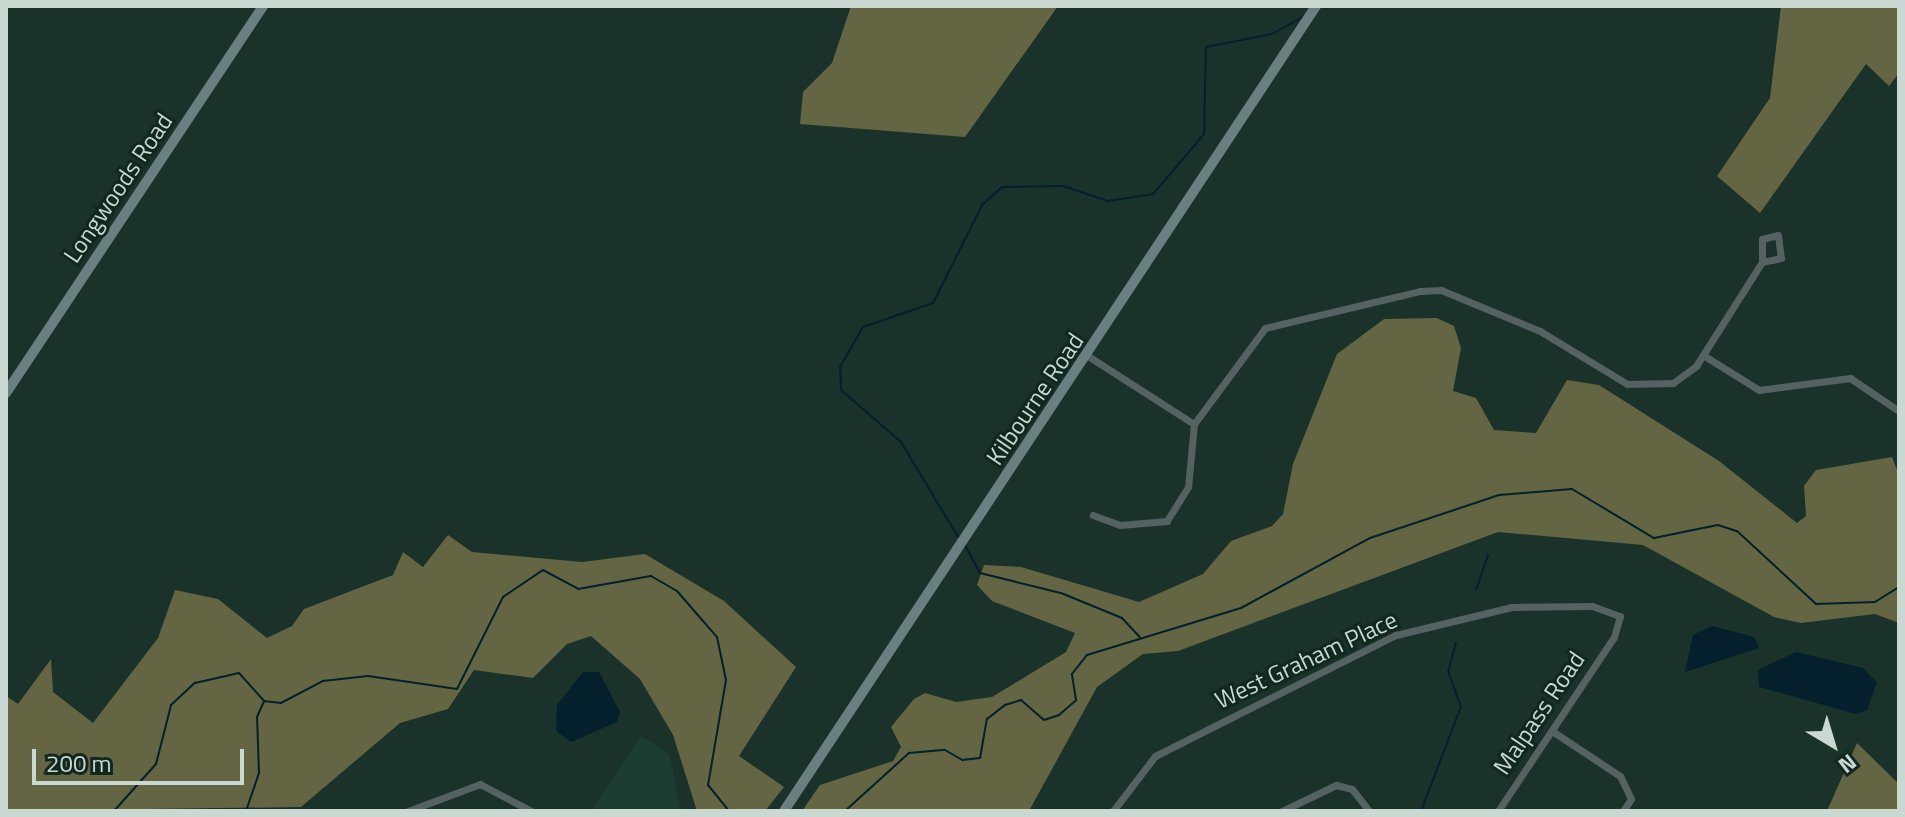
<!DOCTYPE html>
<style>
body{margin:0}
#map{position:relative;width:1905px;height:817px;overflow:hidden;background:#1a322a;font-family:"Titillium Web",sans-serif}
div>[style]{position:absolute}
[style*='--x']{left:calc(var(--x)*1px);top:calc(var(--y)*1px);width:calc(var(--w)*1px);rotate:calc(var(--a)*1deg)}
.built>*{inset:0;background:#1b3d32}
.forest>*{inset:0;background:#646542}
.water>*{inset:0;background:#03202c}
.stream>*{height:2px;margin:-1px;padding:0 1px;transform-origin:1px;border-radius:1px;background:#03202c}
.street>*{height:7px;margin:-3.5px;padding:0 3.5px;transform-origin:3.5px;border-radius:3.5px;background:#556262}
.secondary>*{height:10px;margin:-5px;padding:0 5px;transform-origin:5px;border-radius:5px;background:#6b7f80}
span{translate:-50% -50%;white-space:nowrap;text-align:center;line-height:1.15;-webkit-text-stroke:6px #102820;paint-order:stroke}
.street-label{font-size:24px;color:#cad8d2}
.frame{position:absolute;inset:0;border:8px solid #cad8d2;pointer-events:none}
.north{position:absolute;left:1793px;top:705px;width:80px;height:80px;-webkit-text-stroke:6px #102820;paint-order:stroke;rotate:142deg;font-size:22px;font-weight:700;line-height:32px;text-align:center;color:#cad8d2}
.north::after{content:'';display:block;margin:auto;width:28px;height:36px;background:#cad8d2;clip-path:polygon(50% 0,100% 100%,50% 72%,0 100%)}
.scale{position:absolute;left:32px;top:749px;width:212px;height:36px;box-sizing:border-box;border:4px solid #cad8d2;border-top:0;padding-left:10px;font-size:24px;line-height:28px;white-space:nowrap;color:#cad8d2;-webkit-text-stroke:6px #102820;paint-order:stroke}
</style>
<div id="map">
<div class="built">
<i style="clip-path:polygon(641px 736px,670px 755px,681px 811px,591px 811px)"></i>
</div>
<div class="forest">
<i style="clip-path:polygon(851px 6px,1058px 6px,965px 137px,800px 124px,803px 92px,832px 63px)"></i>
<i style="clip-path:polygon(1781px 6px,1899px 6px,1899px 73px,1889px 86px,1866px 64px,1760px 213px,1717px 176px,1770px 98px)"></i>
<i style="clip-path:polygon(1437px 318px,1454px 326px,1461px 348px,1453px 391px,1476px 398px,1494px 430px,1536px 433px,1567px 380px,1599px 385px,1719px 461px,1797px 523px,1806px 516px,1804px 486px,1816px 470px,1892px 457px,1899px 475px,1899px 623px,1875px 614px,1801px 623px,1774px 617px,1643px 545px,1498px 532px,1178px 651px,1143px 654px,1097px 687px,1029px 811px,802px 811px,820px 785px,893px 761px,901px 747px,891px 727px,914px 699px,925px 693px,956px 702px,992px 697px,1066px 652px,1075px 633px,992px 601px,977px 585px,984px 565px,1021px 567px,1139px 602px,1203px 574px,1231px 541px,1272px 526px,1283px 514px,1293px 464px,1337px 354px,1384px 319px)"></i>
<i style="clip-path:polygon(448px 535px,472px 552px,582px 562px,645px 554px,724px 601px,796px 667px,739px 756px,784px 787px,765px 811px,697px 811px,673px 735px,640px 679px,591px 636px,567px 644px,533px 678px,474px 670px,448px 709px,400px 723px,301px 807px,6px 811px,6px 696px,18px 704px,51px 659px,53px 692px,93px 723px,158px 638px,175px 590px,218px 599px,267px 638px,292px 626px,304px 609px,393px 575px,403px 552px,423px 567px)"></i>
<i style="clip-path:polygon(1857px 743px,1899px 784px,1899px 811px,1827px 811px)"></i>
</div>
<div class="water">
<i style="clip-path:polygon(1712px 626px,1754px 637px,1759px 648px,1685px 672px,1693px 635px)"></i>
<i style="clip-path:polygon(1796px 652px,1863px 668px,1877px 682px,1867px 710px,1856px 714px,1759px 687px,1758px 670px)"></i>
<i style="clip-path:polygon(583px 672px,599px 672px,620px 712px,617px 722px,571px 742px,556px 731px,557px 705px)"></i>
</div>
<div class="stream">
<i style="--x:958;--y:537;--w:111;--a:-121"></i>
<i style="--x:901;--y:442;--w:79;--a:-139.1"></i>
<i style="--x:841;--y:390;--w:23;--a:-92"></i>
<i style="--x:840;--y:367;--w:46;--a:-60.1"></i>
<i style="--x:863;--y:327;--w:74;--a:-18.9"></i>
<i style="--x:933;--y:303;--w:110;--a:-63.4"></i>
<i style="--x:982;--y:205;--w:27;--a:-42"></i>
<i style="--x:1002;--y:187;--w:61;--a:-0.9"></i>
<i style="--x:1063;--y:186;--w:47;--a:18.4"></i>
<i style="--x:1108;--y:201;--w:46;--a:-8.8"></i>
<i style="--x:1153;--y:194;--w:79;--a:-49.6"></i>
<i style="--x:1204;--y:134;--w:87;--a:-88.7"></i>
<i style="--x:1206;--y:47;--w:67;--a:-11.1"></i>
<i style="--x:1272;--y:34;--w:37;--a:-29"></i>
<i style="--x:965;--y:545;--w:32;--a:62"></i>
<i style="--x:980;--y:573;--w:83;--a:13.9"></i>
<i style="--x:1061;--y:593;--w:66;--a:22.3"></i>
<i style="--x:1122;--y:618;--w:26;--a:47"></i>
<i style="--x:1476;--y:590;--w:37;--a:-71"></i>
<i style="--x:114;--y:811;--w:63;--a:-48.2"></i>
<i style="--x:156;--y:764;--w:61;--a:-75.7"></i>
<i style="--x:171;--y:705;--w:33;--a:-43"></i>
<i style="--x:195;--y:683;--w:45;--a:-12.8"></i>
<i style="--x:239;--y:673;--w:38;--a:48"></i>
<i style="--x:264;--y:701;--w:17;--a:7"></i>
<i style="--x:281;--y:703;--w:47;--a:-27.6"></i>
<i style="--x:323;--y:681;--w:45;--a:-6.3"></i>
<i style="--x:368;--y:676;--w:90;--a:8.3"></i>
<i style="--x:457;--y:689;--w:103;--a:-63.4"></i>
<i style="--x:503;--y:597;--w:48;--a:-34"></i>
<i style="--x:543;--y:570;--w:40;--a:28"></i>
<i style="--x:578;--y:589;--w:74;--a:-10.1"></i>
<i style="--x:651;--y:576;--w:30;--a:30"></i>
<i style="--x:677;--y:591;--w:61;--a:49"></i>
<i style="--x:717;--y:637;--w:44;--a:78.2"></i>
<i style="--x:726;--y:680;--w:107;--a:99.7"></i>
<i style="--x:708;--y:785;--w:33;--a:51"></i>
<i style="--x:246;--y:811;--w:40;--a:-71.1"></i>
<i style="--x:259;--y:773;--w:56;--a:-92"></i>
<i style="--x:257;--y:717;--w:17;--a:-66"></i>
<i style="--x:845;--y:811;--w:86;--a:-42.2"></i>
<i style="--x:909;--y:753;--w:36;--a:-5"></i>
<i style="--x:945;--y:750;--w:20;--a:30"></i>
<i style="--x:962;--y:760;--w:18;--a:-6"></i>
<i style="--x:980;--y:758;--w:40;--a:-80"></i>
<i style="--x:987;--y:719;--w:23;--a:-38"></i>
<i style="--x:1005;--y:705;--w:17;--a:-17"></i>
<i style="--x:1021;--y:700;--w:30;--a:41"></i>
<i style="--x:1044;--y:720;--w:16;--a:-18"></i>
<i style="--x:1059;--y:715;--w:23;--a:-41"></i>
<i style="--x:1076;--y:700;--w:26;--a:-99"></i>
<i style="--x:1072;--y:674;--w:24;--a:-52"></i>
<i style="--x:1087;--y:655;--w:161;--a:-17"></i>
<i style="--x:1241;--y:608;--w:147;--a:-28.5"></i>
<i style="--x:1370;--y:538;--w:136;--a:-18.4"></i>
<i style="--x:1499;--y:495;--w:73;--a:-4.7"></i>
<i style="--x:1572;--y:489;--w:96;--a:30.9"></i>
<i style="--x:1654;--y:538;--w:65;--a:-11.5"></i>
<i style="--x:1718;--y:525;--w:20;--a:18"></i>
<i style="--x:1737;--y:531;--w:108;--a:42.7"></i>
<i style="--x:1816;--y:604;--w:59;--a:-1.9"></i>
<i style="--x:1875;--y:602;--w:28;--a:-32"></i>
<i style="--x:1421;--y:811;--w:111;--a:-69"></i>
<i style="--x:1461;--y:707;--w:37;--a:-110"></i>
<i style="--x:1448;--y:672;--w:30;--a:-75"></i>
</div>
<div class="street">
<i style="--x:1703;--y:355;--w:66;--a:32"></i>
<i style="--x:1759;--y:390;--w:92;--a:-7.5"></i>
<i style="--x:1850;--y:378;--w:59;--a:34"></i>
<i style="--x:1088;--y:356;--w:126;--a:32.7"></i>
<i style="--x:1194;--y:424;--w:63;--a:95.4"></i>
<i style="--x:1188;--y:487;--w:40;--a:122"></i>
<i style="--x:1167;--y:521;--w:47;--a:175.1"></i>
<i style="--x:1120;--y:525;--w:29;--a:-160"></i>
<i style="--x:1194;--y:424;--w:119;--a:-53.5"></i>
<i style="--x:1265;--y:328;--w:159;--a:-13.4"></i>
<i style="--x:1420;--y:291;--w:21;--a:-3"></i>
<i style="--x:1441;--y:290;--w:107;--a:22.5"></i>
<i style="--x:1540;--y:331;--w:102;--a:31.3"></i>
<i style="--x:1627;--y:384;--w:46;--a:-1.2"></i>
<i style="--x:1673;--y:383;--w:29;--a:-36"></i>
<i style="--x:1696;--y:366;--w:123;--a:-57.6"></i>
<i style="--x:1762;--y:262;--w:23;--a:-90"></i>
<i style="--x:1762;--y:239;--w:16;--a:-14"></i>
<i style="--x:1778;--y:235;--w:23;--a:83"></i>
<i style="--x:1781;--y:258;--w:19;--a:168"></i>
<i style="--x:1552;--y:731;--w:82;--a:33.5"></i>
<i style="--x:1620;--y:776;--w:25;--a:64"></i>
<i style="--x:1631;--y:799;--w:14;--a:124"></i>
<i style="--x:408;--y:811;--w:77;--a:-20.6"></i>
<i style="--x:480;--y:784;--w:58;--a:27.9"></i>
<i style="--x:1113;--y:811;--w:69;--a:-52.6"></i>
<i style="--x:1155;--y:756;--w:270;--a:-26.7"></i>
<i style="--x:1396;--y:635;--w:119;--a:-13.6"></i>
<i style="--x:1512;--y:607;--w:80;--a:-0.7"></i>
<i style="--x:1592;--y:606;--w:30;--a:20"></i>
<i style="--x:1620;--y:616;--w:22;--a:106"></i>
<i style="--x:1614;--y:637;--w:209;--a:123.7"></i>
<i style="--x:1282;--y:811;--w:60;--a:-25.7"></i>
<i style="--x:1336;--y:785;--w:16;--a:14"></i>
<i style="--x:1352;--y:789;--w:28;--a:52"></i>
</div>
<div class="secondary">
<i style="--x:6;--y:393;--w:465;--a:-56.4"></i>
<i style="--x:784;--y:811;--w:965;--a:-56.54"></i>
</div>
<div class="street-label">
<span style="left:118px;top:188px;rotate:-56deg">Longwoods Road</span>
<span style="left:1035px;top:399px;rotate:-56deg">Kilbourne Road</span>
<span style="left:1306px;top:660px;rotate:-25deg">West Graham Place</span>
<span style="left:1539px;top:713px;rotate:-56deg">Malpass Road</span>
</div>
<div class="frame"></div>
<div class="north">N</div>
<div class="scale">200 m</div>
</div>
